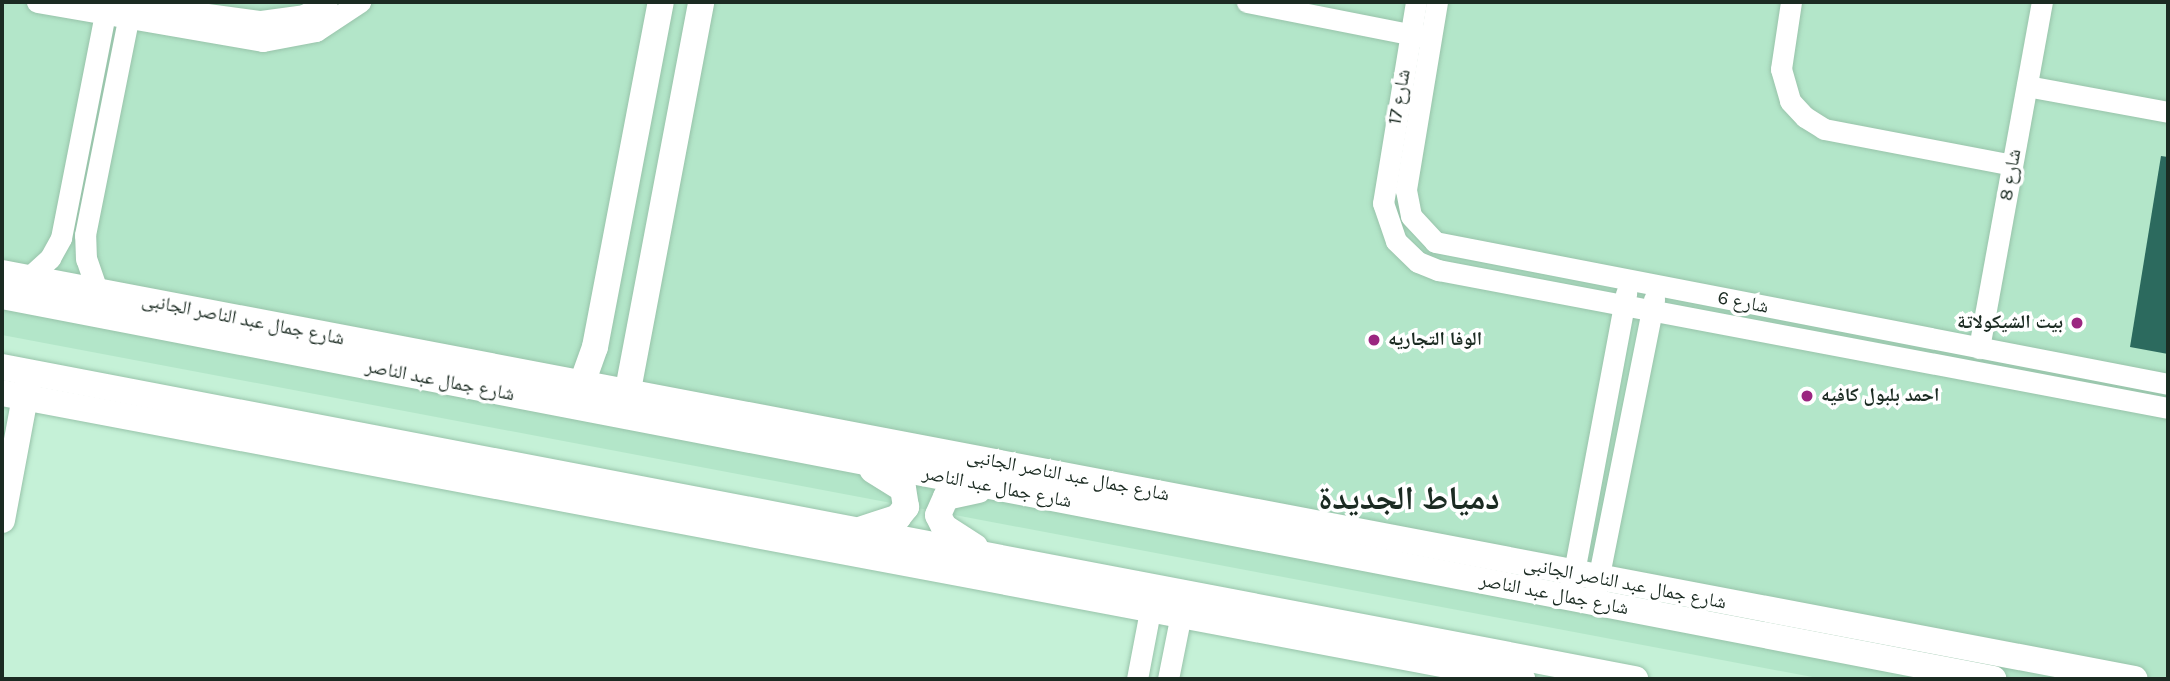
<!DOCTYPE html>
<meta charset="utf-8">
<style>
body{margin:0}
#map{position:relative;width:2170px;height:681px;overflow:hidden;background:#c5f1d7;font-family:Karla,"Noto Naskh Arabic",sans-serif}
div>[style]{position:absolute}
[style*='--x']{left:calc(var(--x)*1px);top:calc(var(--y)*1px);width:calc(var(--w)*1px);rotate:calc(var(--a)*1deg)}
.built>*{inset:0;background:#b3e6c9}
.building>*{inset:0;background:#2c6a5e}
.roads{filter:drop-shadow(0 0 2px #98c3aa) drop-shadow(0 0 2px #98c3aa)}
.minor>*{height:21px;margin:-10.5px;padding:0 10.5px;transform-origin:10.5px;border-radius:10.5px;background:#fff}
.major>*{height:26px;margin:-13px;padding:0 13px;transform-origin:13px;border-radius:13px;background:#fff}
.dots>*{width:19px;height:19px;translate:-50% -50%;box-sizing:border-box;border:4px solid #fff;border-radius:50%}
span{translate:-50% -50%;white-space:nowrap;text-align:center;line-height:1.15;-webkit-text-stroke:7px #fff;paint-order:stroke}
.street-label{font-size:19px;color:#1b2b22}
.poi-label{font-size:19px;color:#1b2b22;font-weight:700}
.right{translate:-100% -50%;text-align:right}
.left{translate:0 -50%;text-align:left}
.town-label{font-size:33px;color:#1b2b22;font-weight:700}
.frame{position:absolute;inset:0;border:4px solid #1b2b22;pointer-events:none}
</style>
<div id="map">
<div class="built">
<i style="clip-path:polygon(2px 2px,2168px 2px,2168px 679px,1823px 679px,2px 335px)"></i>
</div>
<div class="building">
<i style="clip-path:polygon(2161px 156px,2168px 157px,2168px 354px,2130px 347px)"></i>
</div>
<div class="roads">
<div class="minor">
<i style="--x:37;--y:2;--w:229;--a:9.8"></i>
<i style="--x:263;--y:41;--w:54;--a:-10.7"></i>
<i style="--x:316;--y:31;--w:53;--a:-33.4"></i>
<i style="--x:118;--y:2;--w:144;--a:7.6"></i>
<i style="--x:261;--y:21;--w:43;--a:-7.9"></i>
<i style="--x:304;--y:15;--w:26;--a:-29"></i>
<i style="--x:1247;--y:2;--w:179;--a:11.2"></i>
<i style="--x:1416;--y:2;--w:204;--a:99.3"></i>
<i style="--x:1383;--y:203;--w:40;--a:71.1"></i>
<i style="--x:1396;--y:241;--w:30;--a:44"></i>
<i style="--x:1418;--y:262;--w:22;--a:22"></i>
<i style="--x:1438;--y:270;--w:743;--a:10.7"></i>
<i style="--x:1437;--y:2;--w:191;--a:99.4"></i>
<i style="--x:1406;--y:190;--w:26;--a:79"></i>
<i style="--x:1411;--y:216;--w:35;--a:47"></i>
<i style="--x:1435;--y:242;--w:747;--a:10.96"></i>
<i style="--x:1791;--y:2;--w:68;--a:98.5"></i>
<i style="--x:1781;--y:69;--w:33;--a:74"></i>
<i style="--x:1790;--y:101;--w:22;--a:47"></i>
<i style="--x:1805;--y:117;--w:22;--a:32"></i>
<i style="--x:1824;--y:129;--w:191;--a:10.8"></i>
<i style="--x:2027;--y:86;--w:143;--a:10.4"></i>
<i style="--x:28;--y:278;--w:30;--a:-42"></i>
<i style="--x:50;--y:258;--w:23;--a:-61"></i>
<i style="--x:61;--y:238;--w:238;--a:-78.9"></i>
<i style="--x:98;--y:293;--w:36;--a:-109"></i>
<i style="--x:86;--y:259;--w:24;--a:-92"></i>
<i style="--x:85;--y:235;--w:235;--a:-78.7"></i>
<i style="--x:1979;--y:348;--w:352;--a:-79.7"></i>
<i style="--x:1571;--y:588;--w:300;--a:-79.4"></i>
<i style="--x:1596;--y:590;--w:297;--a:-78.7"></i>
<i style="--x:1137;--y:679;--w:86;--a:-79.2"></i>
<i style="--x:1168;--y:679;--w:82;--a:-78.7"></i>
</div>
<div class="major">
<i style="--x:2;--y:273;--w:2171;--a:10.78"></i>
<i style="--x:2;--y:296;--w:2028;--a:10.89"></i>
<i style="--x:2;--y:367;--w:1663;--a:10.82"></i>
<i style="--x:2;--y:393;--w:1547;--a:10.66"></i>
<i style="--x:576;--y:400;--w:56;--a:-70.3"></i>
<i style="--x:595;--y:347;--w:351;--a:-79.2"></i>
<i style="--x:624;--y:411;--w:416;--a:-79.3"></i>
<i style="--x:2;--y:520;--w:141;--a:-79.4"></i>
<i style="--x:862;--y:529;--w:38;--a:-18"></i>
<i style="--x:898;--y:517;--w:13;--a:-51"></i>
<i style="--x:906;--y:507;--w:18;--a:-99"></i>
<i style="--x:903;--y:489;--w:36;--a:-148"></i>
<i style="--x:975;--y:547;--w:37;--a:-147"></i>
<i style="--x:944;--y:527;--w:13;--a:-117"></i>
<i style="--x:938;--y:515;--w:20;--a:-66"></i>
<i style="--x:946;--y:497;--w:33;--a:-12"></i>
</div>
</div>
<div class="dots">
<i style="left:2077px;top:323px;background:#9b2680"></i>
<i style="left:1374px;top:340px;background:#9b2680"></i>
<i style="left:1807px;top:396px;background:#9b2680"></i>
</div>
<div class="street-label">
<span style="left:1400px;top:97px;rotate:-80deg">شارع 17</span>
<span style="left:2011px;top:175px;rotate:-80deg">شارع 8</span>
<span style="left:1743px;top:303px;rotate:11deg">شارع 6</span>
<span style="left:243px;top:320px;rotate:11deg">شارع جمال عبد الناصر الجانبى</span>
<span style="left:440px;top:381px;rotate:11deg">شارع جمال عبد الناصر</span>
<span style="left:1068px;top:476px;rotate:11deg">شارع جمال عبد الناصر الجانبى</span>
<span style="left:997px;top:488px;rotate:11deg">شارع جمال عبد الناصر</span>
<span style="left:1625px;top:584px;rotate:11deg">شارع جمال عبد الناصر الجانبى</span>
<span style="left:1554px;top:595px;rotate:11deg">شارع جمال عبد الناصر</span>
</div>
<div class="poi-label">
<span class="right" style="left:2063px;top:323px">بيت الشيكولاتة</span>
<span class="left" style="left:1388px;top:340px">الوفا التجاريه</span>
<span class="left" style="left:1821px;top:396px">احمد بلبول كافيه</span>
</div>
<div class="town-label">
<span style="left:1409px;top:499px">دمياط الجديدة</span>
</div>
<div class="frame"></div>
</div>
